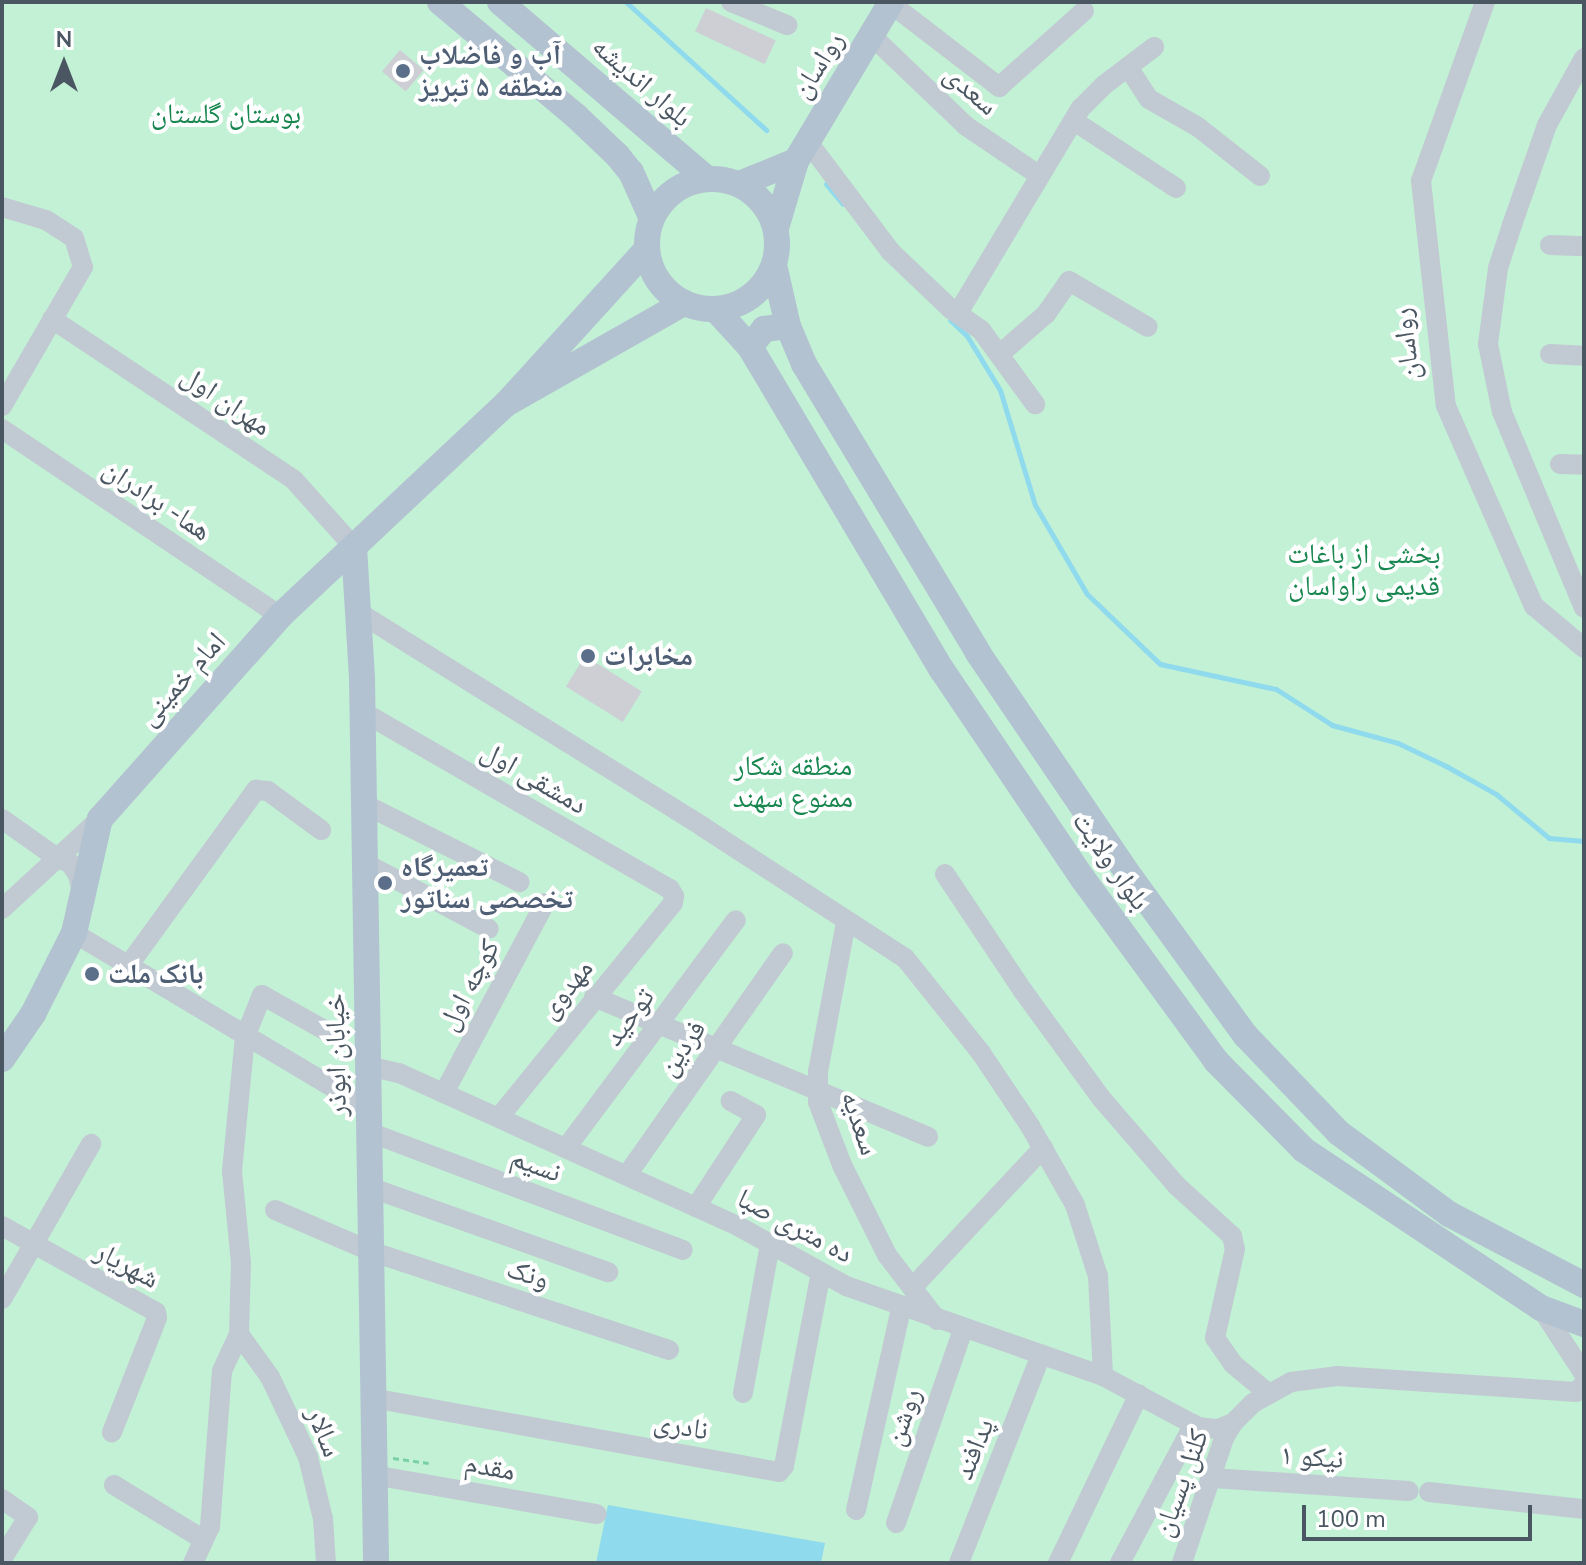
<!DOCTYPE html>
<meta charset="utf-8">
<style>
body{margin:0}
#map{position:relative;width:1586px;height:1565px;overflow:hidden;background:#f5f3f3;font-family:"Nunito Sans","Noto Naskh Arabic",sans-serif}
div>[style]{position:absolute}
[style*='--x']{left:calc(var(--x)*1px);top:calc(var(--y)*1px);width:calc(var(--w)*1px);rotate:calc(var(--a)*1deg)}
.green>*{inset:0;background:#c3f1d5;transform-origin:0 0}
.water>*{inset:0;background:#90daee}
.stream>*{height:5px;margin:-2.5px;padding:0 2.5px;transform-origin:2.5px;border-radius:2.5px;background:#90daee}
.building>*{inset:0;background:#cdcfd5;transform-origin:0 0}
.path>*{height:3px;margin-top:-1.5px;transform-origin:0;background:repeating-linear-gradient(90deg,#7ad0a6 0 6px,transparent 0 10px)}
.minor>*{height:20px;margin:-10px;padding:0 10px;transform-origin:10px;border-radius:10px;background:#c1cad2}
.major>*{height:26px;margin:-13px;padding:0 13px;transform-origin:13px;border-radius:13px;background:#b3c2d1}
.major>.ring{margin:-13px;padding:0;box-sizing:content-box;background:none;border:26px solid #b3c2d1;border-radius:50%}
.dots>*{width:22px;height:22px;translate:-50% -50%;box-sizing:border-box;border:4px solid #fff;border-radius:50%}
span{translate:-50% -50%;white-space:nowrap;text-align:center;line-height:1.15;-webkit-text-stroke:8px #fff;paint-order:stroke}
.service-label{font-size:28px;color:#4e5e75;font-weight:700}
.left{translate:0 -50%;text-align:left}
.street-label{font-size:28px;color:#4a5661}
.park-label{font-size:28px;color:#17864f}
.frame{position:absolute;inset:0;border:4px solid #4a5661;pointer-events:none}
.north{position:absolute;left:24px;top:24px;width:80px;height:80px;-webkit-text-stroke:6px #fff;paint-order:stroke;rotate:0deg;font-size:22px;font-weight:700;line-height:32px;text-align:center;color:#4a5661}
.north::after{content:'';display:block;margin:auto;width:28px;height:36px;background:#4a5661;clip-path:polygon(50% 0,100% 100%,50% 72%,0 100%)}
.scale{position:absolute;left:1302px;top:1505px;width:230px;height:36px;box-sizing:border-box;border:4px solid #4a5661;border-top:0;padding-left:10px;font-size:24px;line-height:28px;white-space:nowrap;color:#4a5661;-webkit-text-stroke:6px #fff;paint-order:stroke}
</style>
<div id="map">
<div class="green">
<i style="left:2px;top:2px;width:1582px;height:1561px"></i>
</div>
<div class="water">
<i style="clip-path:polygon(608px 1505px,825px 1543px,821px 1563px,596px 1563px)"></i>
</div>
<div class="stream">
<i style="--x:626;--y:2;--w:190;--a:42.4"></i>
<i style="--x:826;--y:184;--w:26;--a:50"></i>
<i style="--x:950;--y:320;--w:23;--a:43"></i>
<i style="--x:967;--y:336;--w:63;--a:58.6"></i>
<i style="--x:1000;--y:390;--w:120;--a:73.1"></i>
<i style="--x:1035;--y:505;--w:103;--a:59.7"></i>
<i style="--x:1087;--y:594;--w:101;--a:43.8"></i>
<i style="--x:1160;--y:664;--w:119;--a:12.2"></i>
<i style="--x:1276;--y:689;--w:67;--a:32.7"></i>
<i style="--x:1332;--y:725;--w:68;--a:15.3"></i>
<i style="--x:1398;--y:743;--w:53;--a:25.6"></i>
<i style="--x:1446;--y:766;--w:57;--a:29.2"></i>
<i style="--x:1496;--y:794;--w:69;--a:39.7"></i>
<i style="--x:1549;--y:838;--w:35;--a:5"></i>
</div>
<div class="building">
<i style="left:706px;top:8px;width:77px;height:26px;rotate:25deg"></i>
<i style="left:400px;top:50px;width:31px;height:28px;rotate:40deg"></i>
<i style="left:585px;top:656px;width:67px;height:36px;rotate:32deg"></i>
</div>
<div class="path">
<i style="--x:393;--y:1458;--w:36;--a:8"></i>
</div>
<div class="minor">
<i style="--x:731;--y:2;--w:61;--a:22.3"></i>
<i style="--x:1485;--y:2;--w:190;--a:109.7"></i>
<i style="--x:1421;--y:181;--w:226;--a:83.7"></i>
<i style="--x:1446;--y:406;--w:219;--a:66.3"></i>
<i style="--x:1534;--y:606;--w:65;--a:40"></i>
<i style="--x:890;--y:3;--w:138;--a:37.6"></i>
<i style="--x:999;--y:87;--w:114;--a:-41.8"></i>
<i style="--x:873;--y:37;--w:129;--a:43.7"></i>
<i style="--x:966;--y:126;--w:89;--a:34"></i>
<i style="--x:1584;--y:58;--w:77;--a:118.9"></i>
<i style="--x:1547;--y:125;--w:106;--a:109.3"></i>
<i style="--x:1512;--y:225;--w:45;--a:108"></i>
<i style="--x:1498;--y:268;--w:77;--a:97.5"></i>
<i style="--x:1488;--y:344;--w:69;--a:78.4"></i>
<i style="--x:1502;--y:412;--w:212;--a:67.3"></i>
<i style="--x:1128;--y:67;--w:38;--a:57"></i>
<i style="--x:1149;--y:99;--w:56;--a:29.7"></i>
<i style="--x:1198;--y:127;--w:79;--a:38.3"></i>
<i style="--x:1074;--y:121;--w:122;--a:33.3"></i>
<i style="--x:808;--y:142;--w:136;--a:53"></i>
<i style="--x:890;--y:251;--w:84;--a:43.6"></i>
<i style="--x:951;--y:309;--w:37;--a:35"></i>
<i style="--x:981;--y:330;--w:92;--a:53.9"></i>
<i style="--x:2;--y:207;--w:46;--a:16.5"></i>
<i style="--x:46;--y:220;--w:33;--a:33"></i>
<i style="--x:74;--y:238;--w:30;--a:73"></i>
<i style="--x:83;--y:267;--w:161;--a:120.2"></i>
<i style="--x:1550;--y:245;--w:34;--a:2"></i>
<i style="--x:958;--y:313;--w:238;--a:-59.1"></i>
<i style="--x:1080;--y:109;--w:34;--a:-45"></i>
<i style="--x:1104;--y:85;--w:63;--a:-37.2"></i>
<i style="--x:52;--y:319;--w:291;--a:33.6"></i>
<i style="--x:294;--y:480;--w:90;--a:48.2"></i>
<i style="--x:1000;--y:354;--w:61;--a:-41"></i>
<i style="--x:1046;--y:314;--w:40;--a:-55.1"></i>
<i style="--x:1069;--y:281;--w:91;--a:30.2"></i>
<i style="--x:1550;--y:354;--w:34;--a:3"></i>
<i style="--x:2;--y:429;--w:335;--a:33.9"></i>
<i style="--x:1560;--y:464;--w:24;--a:2"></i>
<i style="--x:358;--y:612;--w:407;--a:31.9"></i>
<i style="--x:703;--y:827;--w:241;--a:33"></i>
<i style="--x:905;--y:958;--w:122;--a:51.3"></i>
<i style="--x:981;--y:1053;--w:88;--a:56.1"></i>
<i style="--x:1030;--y:1126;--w:91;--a:60.3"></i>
<i style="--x:1075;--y:1205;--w:75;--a:72.1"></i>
<i style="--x:1098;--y:1276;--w:100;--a:87.1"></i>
<i style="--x:363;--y:712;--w:354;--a:30"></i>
<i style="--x:670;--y:889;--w:8;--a:60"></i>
<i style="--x:674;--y:896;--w:7;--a:98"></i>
<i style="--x:673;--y:903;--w:276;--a:129.1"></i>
<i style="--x:364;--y:804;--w:174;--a:26.7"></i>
<i style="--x:2;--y:819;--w:67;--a:35.3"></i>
<i style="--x:57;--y:858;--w:14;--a:21"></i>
<i style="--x:70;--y:863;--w:14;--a:56"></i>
<i style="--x:78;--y:875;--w:18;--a:77"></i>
<i style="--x:365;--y:863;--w:140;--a:28"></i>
<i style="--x:945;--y:874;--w:141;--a:56.3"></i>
<i style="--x:1023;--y:991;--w:132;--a:53.9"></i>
<i style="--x:1101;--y:1098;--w:115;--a:49.2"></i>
<i style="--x:1176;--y:1185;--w:76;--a:42.3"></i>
<i style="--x:1232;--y:1236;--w:13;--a:77"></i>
<i style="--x:1235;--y:1249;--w:91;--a:102.7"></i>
<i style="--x:1215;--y:1338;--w:32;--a:55"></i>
<i style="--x:1233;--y:1364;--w:47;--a:39.8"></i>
<i style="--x:2;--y:909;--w:133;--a:-42.6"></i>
<i style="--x:846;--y:922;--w:152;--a:100.6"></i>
<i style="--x:818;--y:1071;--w:31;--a:90"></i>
<i style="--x:818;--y:1102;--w:67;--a:69.1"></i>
<i style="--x:842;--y:1165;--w:101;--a:63.4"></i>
<i style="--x:887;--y:1255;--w:82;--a:52.4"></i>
<i style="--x:74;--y:933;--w:342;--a:30.8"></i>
<i style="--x:128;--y:966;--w:218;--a:-54"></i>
<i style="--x:256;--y:790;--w:12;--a:5"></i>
<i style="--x:268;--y:791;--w:66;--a:36.3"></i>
<i style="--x:594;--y:997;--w:362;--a:22.7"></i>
<i style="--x:368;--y:1066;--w:32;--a:13"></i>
<i style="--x:399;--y:1073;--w:370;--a:24.3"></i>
<i style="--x:736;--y:1225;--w:126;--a:29"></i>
<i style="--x:846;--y:1286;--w:272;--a:19.3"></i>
<i style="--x:1103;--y:1376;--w:108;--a:28.2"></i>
<i style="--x:1198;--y:1427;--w:20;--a:6"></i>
<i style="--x:1218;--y:1429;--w:16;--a:-22"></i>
<i style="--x:1233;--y:1423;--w:28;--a:-45"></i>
<i style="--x:1253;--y:1403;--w:43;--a:-28.9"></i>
<i style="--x:1291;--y:1382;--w:46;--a:-7.4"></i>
<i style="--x:1337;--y:1376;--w:240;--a:3.8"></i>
<i style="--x:1576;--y:1392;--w:11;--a:-45"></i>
<i style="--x:444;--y:1093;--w:215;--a:-62"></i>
<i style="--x:369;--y:1132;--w:335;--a:20.6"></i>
<i style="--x:566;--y:1148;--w:284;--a:-53.3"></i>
<i style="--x:627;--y:1175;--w:271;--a:-54.9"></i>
<i style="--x:369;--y:1187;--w:254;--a:19.6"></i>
<i style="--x:696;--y:1207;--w:110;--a:-56.9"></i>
<i style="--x:756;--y:1115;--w:29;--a:-151"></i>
<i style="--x:275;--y:1210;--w:103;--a:23.3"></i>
<i style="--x:370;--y:1251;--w:315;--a:18.3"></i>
<i style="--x:2;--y:1226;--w:176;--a:29.2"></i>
<i style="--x:156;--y:1312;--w:6;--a:81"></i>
<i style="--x:157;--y:1318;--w:123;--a:111.5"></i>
<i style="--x:912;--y:1288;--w:192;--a:-46.9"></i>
<i style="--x:2;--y:1299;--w:179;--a:-60.1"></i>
<i style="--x:1541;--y:1308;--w:79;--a:56.9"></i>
<i style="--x:239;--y:1334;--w:53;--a:54.2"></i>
<i style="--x:270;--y:1377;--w:89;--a:64.6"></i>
<i style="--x:308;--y:1457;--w:64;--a:76.4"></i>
<i style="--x:323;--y:1519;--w:44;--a:86.1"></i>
<i style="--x:743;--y:1393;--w:151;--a:-79.7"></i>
<i style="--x:372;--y:1398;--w:414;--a:10.3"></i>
<i style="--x:779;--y:1472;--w:8;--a:-50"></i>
<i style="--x:784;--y:1466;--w:197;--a:-79.2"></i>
<i style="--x:373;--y:1475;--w:227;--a:9.9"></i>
<i style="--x:1212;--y:1478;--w:197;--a:3.8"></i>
<i style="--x:114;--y:1485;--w:105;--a:31.4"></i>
<i style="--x:1429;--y:1492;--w:156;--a:6.3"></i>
<i style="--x:2;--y:1499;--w:32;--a:35"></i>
<i style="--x:28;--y:1517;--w:49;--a:121.8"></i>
<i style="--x:856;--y:1510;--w:207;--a:-77.4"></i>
<i style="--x:896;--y:1523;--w:205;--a:-70.9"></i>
<i style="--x:193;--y:1563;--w:40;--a:-65"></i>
<i style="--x:210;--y:1527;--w:156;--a:-85.6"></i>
<i style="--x:222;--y:1371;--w:41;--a:-65.3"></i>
<i style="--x:239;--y:1334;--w:71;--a:-88.4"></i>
<i style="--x:241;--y:1263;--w:92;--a:-95.6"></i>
<i style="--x:232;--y:1171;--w:135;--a:-84.5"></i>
<i style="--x:245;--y:1037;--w:45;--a:-68"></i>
<i style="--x:262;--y:995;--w:84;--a:29.3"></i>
<i style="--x:959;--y:1563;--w:224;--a:-68.5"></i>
<i style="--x:1058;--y:1563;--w:187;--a:-64.4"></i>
<i style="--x:1120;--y:1563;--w:157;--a:-62"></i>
<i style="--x:1182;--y:1563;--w:132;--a:-71.4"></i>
<i style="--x:1224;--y:1438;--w:17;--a:-59"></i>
</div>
<div class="major">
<i style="--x:440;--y:2;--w:177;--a:40"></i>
<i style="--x:576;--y:116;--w:57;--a:43.6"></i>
<i style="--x:617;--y:155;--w:22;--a:51"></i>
<i style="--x:631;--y:172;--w:51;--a:65.9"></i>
<i style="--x:500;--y:2;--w:272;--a:40.5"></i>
<i style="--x:796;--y:161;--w:185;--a:-59.1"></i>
<i class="ring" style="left:647px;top:179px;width:104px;height:104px"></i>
<i style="--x:739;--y:184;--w:61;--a:-22"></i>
<i style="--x:796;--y:161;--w:70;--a:106.6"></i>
<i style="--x:647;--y:249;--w:210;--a:132.3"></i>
<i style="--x:506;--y:404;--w:205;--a:-29.6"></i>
<i style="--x:774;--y:265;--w:63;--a:77.1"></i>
<i style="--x:788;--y:326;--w:41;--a:67.2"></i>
<i style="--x:804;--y:364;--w:337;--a:58.9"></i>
<i style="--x:978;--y:653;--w:272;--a:55.8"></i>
<i style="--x:1131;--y:878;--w:195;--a:54"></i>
<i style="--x:1246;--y:1036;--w:134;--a:46.2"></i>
<i style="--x:1339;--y:1133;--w:137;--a:36.4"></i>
<i style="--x:1449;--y:1214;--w:153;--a:27.7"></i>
<i style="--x:715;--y:309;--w:52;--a:47.4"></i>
<i style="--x:750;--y:347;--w:376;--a:59.3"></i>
<i style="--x:942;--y:670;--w:252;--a:56"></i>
<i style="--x:1083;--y:879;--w:225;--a:53.8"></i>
<i style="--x:1216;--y:1061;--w:125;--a:45.3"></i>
<i style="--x:1304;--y:1150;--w:285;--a:33.7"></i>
<i style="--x:1541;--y:1308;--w:46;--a:20.4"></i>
<i style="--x:750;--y:347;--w:23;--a:-52"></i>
<i style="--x:764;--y:329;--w:24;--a:-7"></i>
<i style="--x:354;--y:547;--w:131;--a:86.5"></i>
<i style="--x:362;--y:678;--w:885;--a:89.09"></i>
<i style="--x:2;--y:1059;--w:55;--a:-55.4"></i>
<i style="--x:33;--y:1014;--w:91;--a:-63.2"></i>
<i style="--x:74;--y:933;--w:117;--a:-77.2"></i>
<i style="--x:100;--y:819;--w:271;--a:-48.4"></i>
<i style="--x:280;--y:616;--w:310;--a:-43.2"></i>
</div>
<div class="dots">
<i style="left:403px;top:71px;background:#5c6f8a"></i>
<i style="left:588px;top:656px;background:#5c6f8a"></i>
<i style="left:385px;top:883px;background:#5c6f8a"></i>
<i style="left:92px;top:974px;background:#5c6f8a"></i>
</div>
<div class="service-label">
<span class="left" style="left:419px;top:71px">آب و فاضلاب<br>منطقه ۵ تبریز</span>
<span class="left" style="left:604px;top:656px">مخابرات</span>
<span class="left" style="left:401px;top:883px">تعمیرگاه<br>تخصصی سناتور</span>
<span class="left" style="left:108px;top:974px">بانک ملت</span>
</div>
<div class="street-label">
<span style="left:818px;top:65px;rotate:-58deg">رواسان</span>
<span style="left:642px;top:82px;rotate:41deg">بلوار اندیشه</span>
<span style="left:971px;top:90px;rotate:41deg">سعدی</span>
<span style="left:1406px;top:344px;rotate:-97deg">رواسان</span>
<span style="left:226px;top:401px;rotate:34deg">مهران اول</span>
<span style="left:157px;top:500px;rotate:34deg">هما- برادران</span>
<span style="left:182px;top:679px;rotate:-48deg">امام خمینی</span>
<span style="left:534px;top:778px;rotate:30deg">دمشقی اول</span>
<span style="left:1111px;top:861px;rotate:55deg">بلوار ولایت</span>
<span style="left:469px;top:985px;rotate:-62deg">کوچه اول</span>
<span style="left:566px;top:989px;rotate:-51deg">مهدوی</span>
<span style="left:629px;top:1017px;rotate:-53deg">توحید</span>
<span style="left:682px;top:1048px;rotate:-55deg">فردین</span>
<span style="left:336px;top:1055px;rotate:-91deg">خیابان ابوذر</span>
<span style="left:860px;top:1123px;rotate:71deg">سعدیه</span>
<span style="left:536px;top:1165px;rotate:20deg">نسیم</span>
<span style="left:795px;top:1226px;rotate:28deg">ده متری صبا</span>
<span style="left:127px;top:1265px;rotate:28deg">شهریار</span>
<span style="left:528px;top:1274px;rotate:18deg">ونک</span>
<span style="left:903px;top:1417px;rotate:-71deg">روشن</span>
<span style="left:681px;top:1426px;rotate:10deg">نادری</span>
<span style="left:324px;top:1432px;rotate:68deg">سالار</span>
<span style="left:974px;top:1449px;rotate:-68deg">پدافند</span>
<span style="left:1312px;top:1457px;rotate:4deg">نیکو ۱</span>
<span style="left:490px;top:1467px;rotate:10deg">مقدم</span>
<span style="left:1181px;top:1483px;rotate:-70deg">کلنل پسیان</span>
</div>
<div class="park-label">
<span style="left:226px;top:114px">بوستان گلستان</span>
<span style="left:1364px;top:570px">بخشی از باغات<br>قدیمی راواسان</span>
<span style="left:793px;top:782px">منطقه شکار<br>ممنوع سهند</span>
</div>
<div class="frame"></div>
<div class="north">N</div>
<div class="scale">100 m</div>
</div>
